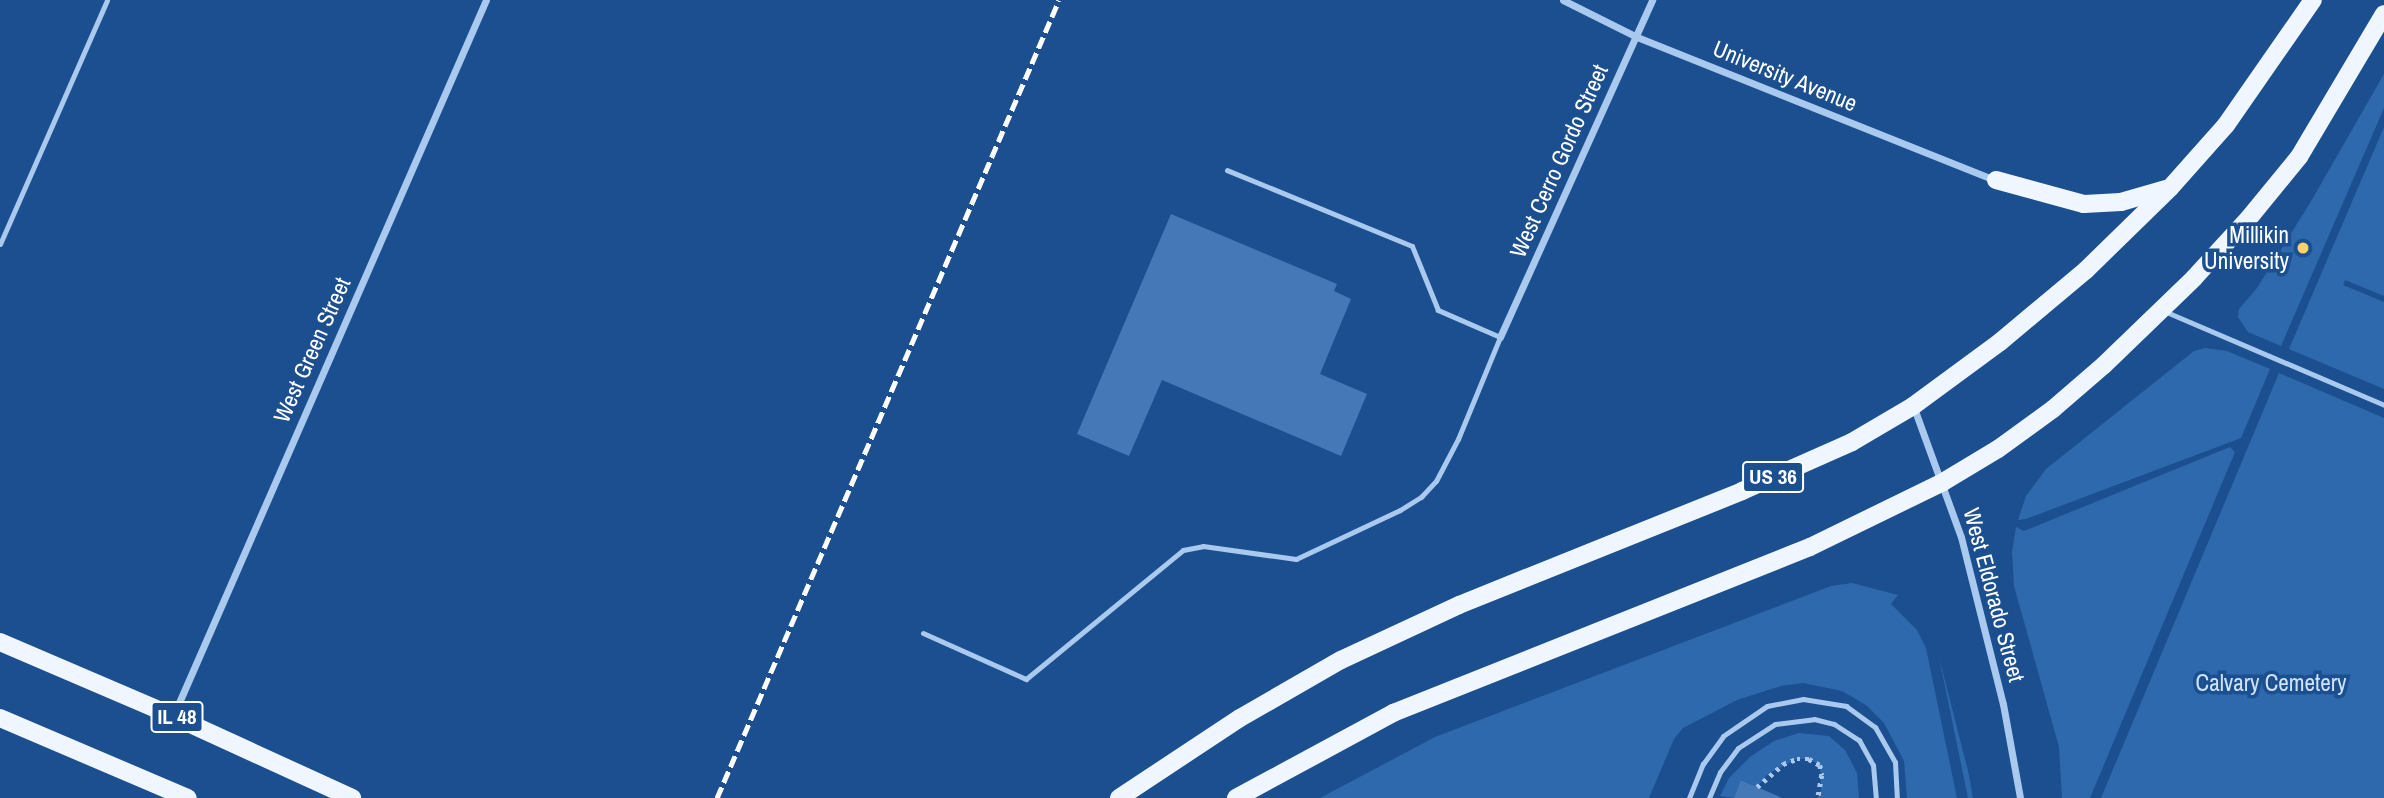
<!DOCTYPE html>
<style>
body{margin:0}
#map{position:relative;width:2384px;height:798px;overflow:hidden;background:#1b4f8f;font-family:"Archivo Narrow",sans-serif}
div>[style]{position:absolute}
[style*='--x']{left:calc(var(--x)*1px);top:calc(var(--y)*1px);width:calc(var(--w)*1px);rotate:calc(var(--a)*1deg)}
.green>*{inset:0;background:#2e69ad}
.building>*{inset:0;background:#4478b7}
.path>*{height:4.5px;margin-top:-2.25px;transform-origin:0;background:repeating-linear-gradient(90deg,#a9c9ee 0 3.5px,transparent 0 8.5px)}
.service>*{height:5px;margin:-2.5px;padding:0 2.5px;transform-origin:2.5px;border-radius:2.5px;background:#a9c9ee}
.minor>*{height:7px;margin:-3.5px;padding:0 3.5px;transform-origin:3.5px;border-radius:3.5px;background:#a9c9ee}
.primary>*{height:18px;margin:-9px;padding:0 9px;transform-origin:9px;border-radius:9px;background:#f0f6ff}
.rail>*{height:5px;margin-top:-2.5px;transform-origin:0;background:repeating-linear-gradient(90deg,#fff 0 12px,transparent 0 17px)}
.dots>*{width:19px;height:19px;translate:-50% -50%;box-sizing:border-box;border:4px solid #1b4f8f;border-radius:50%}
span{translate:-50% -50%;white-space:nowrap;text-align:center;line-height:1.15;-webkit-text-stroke:7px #1b4f8f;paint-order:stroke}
.shield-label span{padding:2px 5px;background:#1b4f8f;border:2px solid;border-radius:5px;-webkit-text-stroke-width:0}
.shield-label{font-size:21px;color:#fff;font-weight:700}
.street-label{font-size:23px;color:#fff}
.poi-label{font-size:23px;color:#fff}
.right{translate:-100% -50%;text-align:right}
.park-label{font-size:23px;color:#cfe3fa}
</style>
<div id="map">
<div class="green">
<i style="clip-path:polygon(2384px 74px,2384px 108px,2281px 346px,2248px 332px,2238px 317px,2239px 309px,2257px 288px,2310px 203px)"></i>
<i style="clip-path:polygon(2384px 127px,2384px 296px,2345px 280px,2343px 285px,2384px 302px,2384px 389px,2289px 349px)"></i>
<i style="clip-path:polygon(2205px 348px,2227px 351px,2270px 369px,2241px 438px,2026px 519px,2018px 520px,2026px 496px,2046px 469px,2194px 351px)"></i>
<i style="clip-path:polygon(2279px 373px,2384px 418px,2384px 798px,2101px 798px)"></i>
<i style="clip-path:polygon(2230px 447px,2235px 452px,2090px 798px,2062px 798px,2059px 747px,2014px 586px,2012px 552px,2016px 527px,2024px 531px)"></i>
<i style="clip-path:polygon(1852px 583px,1898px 595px,1891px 604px,1917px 630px,1926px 648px,1957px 798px,1907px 798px,1904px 761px,1884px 723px,1866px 705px,1842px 691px,1803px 683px,1781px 686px,1737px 700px,1683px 728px,1674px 739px,1649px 798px,1320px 798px,1435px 737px,1831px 586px)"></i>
<i style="clip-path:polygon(1939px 657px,1969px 775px,1973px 798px,1968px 798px)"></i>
<i style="clip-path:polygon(1799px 733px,1829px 736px,1845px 750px,1857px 773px,1859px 798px,1818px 798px,1821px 789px,1820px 765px,1809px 759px,1797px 759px,1768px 774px,1757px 787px,1742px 780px,1734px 798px,1720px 796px,1729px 778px,1750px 757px,1774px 741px)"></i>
</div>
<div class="building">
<i style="clip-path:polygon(1171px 214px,1337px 284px,1334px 291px,1351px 299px,1320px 374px,1367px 394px,1341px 456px,1162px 380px,1129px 456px,1077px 434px)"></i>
<i style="clip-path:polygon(1741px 780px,1757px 787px,1782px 798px,1734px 798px)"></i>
</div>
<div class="path">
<i style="--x:1757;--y:787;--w:35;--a:-41"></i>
<i style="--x:1783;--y:764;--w:15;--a:-20"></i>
<i style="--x:1797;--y:759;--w:12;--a:0"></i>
<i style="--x:1809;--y:759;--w:13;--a:29"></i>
<i style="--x:1820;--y:765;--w:10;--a:79"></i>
<i style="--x:1822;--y:775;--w:23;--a:100"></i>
</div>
<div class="service">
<i style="--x:0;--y:244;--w:266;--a:-66.3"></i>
<i style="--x:2164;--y:311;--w:239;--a:23.1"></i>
<i style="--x:923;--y:633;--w:113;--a:24.1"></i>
<i style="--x:1026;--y:679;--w:203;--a:-39.4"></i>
<i style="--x:1183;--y:550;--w:20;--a:-11"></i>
<i style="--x:1203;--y:546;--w:94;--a:8"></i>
<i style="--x:1296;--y:559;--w:115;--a:-25.2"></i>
<i style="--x:1400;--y:510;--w:25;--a:-32"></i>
<i style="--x:1421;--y:497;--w:22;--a:-47"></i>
<i style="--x:1436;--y:481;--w:47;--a:-62.4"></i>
<i style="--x:1458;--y:439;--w:110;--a:-67.6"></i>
<i style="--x:1500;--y:337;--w:68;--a:-156.5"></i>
<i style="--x:1438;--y:310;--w:69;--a:-112.1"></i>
<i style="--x:1412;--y:246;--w:200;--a:-157.7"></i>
<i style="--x:1689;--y:798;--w:37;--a:-68"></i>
<i style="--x:1703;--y:764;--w:34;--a:-54"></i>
<i style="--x:1723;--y:736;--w:53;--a:-34.3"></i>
<i style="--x:1767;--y:706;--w:37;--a:-11"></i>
<i style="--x:1803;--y:699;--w:44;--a:9.2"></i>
<i style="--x:1846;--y:706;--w:36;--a:36"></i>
<i style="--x:1875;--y:727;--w:40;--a:60.3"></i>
<i style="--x:1895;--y:762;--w:36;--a:87"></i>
<i style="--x:1709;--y:798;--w:28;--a:-67"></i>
<i style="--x:1720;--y:772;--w:30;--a:-53"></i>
<i style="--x:1738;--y:748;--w:44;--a:-33"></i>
<i style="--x:1775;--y:724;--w:39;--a:-7"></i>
<i style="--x:1814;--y:719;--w:21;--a:14"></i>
<i style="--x:1834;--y:724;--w:30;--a:33"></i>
<i style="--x:1859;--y:740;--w:29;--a:61"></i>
<i style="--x:1873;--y:765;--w:33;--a:85"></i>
</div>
<div class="minor">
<i style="--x:1563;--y:0;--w:83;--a:26.6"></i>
<i style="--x:1637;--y:37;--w:386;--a:21.8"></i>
<i style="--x:1500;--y:337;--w:370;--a:-65.7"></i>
<i style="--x:1914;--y:408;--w:137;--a:70"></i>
<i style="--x:1961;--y:537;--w:172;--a:75.9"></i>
<i style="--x:2003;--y:704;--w:96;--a:79.7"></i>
<i style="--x:174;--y:714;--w:779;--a:-66.4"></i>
</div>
<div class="primary">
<i style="--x:1996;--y:180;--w:91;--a:15.3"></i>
<i style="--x:2084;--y:204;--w:37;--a:-3"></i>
<i style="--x:2121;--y:202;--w:47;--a:-16.1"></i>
<i style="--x:0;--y:642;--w:188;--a:23.2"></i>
<i style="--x:173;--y:716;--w:197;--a:24.6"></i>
<i style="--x:0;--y:718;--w:204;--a:23.1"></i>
<i style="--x:1119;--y:798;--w:145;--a:-33.5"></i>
<i style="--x:1240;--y:718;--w:116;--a:-29.9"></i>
<i style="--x:1341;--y:660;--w:130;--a:-25"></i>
<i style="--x:1459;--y:605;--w:305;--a:-21.9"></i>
<i style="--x:1742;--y:491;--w:120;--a:-24"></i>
<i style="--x:1852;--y:442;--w:71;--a:-30.5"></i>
<i style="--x:1913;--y:406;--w:108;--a:-36.3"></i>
<i style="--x:2000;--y:342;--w:112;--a:-39.9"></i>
<i style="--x:2086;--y:270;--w:117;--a:-44.3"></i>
<i style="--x:2170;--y:188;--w:84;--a:-48.4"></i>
<i style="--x:2226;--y:125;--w:152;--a:-55.2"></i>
<i style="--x:1236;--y:798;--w:179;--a:-28.4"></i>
<i style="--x:1393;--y:713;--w:449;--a:-21.7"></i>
<i style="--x:1810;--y:547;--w:148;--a:-26"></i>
<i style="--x:1943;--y:482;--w:64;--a:-31"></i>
<i style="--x:1998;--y:449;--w:68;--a:-36"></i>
<i style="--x:2053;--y:409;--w:67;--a:-40.8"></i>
<i style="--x:2104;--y:365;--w:125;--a:-44"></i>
<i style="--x:2194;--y:278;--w:81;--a:-47.5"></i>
<i style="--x:2249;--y:218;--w:79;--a:-50.7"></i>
<i style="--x:2299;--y:157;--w:166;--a:-59.3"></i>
</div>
<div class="rail">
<i style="--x:717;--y:798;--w:868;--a:-66.8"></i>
</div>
<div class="dots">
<i style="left:2303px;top:248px;background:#ffd166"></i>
</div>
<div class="shield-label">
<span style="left:1773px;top:477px">US 36</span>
<span style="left:177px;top:717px">IL 48</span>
</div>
<div class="street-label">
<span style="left:1785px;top:76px;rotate:22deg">University Avenue</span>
<span style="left:1559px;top:161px;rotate:-66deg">West Cerro Gordo Street</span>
<span style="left:312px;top:350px;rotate:-66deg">West Green Street</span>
<span style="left:1994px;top:595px;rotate:75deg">West Eldorado Street</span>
</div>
<div class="poi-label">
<span class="right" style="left:2289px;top:248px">Millikin<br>University</span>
</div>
<div class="park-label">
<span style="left:2271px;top:683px">Calvary Cemetery</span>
</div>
</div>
